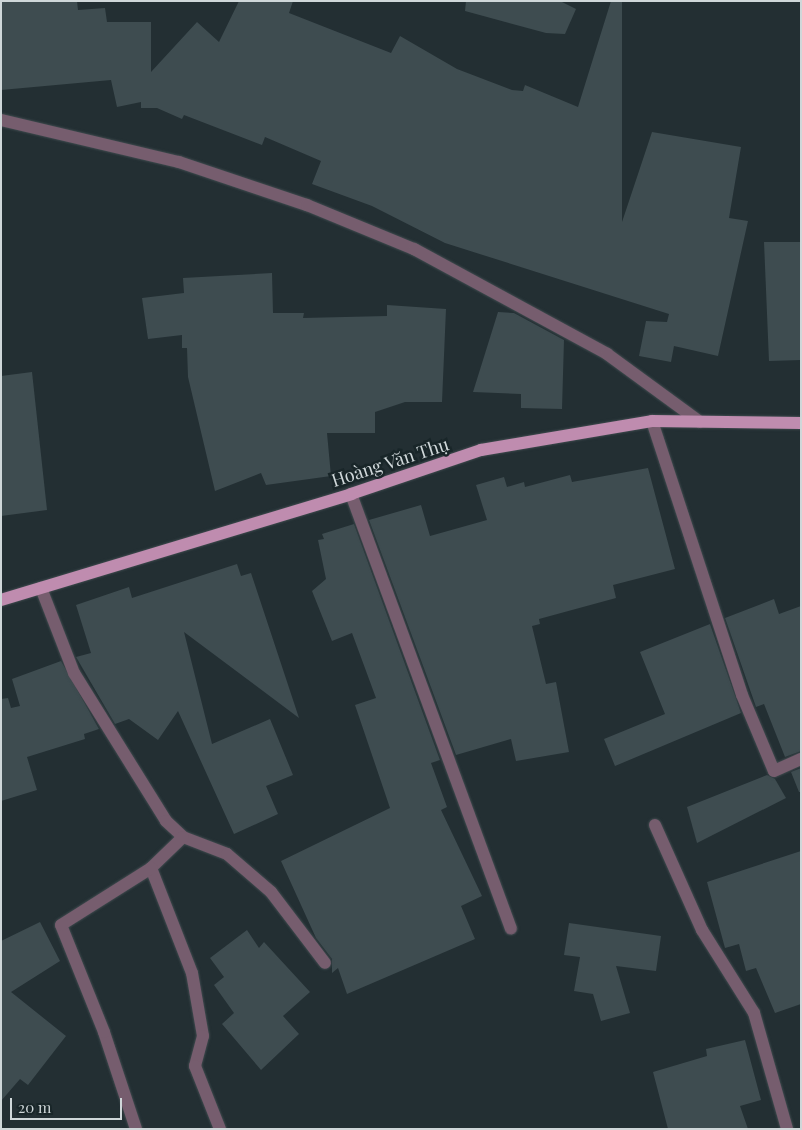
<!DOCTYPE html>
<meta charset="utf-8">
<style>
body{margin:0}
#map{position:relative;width:802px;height:1130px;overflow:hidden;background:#232f33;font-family:"Playfair Display",serif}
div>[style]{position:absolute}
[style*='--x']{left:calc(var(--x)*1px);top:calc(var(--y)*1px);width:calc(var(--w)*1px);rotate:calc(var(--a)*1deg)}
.building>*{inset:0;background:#3e4c50}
.roads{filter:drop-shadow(0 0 1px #3f4a4e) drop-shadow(0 0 1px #3f4a4e)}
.minor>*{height:12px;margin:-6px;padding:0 6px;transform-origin:6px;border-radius:6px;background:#765d6e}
.major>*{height:12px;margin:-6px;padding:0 6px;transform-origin:6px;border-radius:6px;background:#bf8caf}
span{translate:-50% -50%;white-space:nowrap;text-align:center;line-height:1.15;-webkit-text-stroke:5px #192629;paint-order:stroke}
.street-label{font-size:18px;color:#cfd7d9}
.frame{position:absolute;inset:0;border:2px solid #cfd7d9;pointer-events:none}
.scale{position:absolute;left:10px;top:1098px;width:112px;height:22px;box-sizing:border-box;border:2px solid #cfd7d9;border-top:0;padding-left:6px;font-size:15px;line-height:18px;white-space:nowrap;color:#cfd7d9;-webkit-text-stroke:4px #192629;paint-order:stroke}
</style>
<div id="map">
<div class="building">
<i style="clip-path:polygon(1px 1px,77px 1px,78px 10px,105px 8px,107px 22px,151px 22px,151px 72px,197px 22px,219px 42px,239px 1px,293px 1px,289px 13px,391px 53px,400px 36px,457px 69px,512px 90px,523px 91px,525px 85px,578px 107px,611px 1px,622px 1px,622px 222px,652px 132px,741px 147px,729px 218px,748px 221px,718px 356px,674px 346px,671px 362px,639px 356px,646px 321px,667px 322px,669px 314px,445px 243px,372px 206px,312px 184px,321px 161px,265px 137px,262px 145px,184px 115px,182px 119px,157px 108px,141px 108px,141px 102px,117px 107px,111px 80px,1px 90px)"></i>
<i style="clip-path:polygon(466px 1px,560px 1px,576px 9px,565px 34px,546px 33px,465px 11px)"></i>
<i style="clip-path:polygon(764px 242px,801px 242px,801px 360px,769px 361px)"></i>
<i style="clip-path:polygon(272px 273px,273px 313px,304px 313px,303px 318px,387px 316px,387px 305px,446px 309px,442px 402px,405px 402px,375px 412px,375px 433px,327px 433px,331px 476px,266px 485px,261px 473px,215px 491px,188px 377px,187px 348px,182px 348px,182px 335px,148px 339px,142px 298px,184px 293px,183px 278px)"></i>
<i style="clip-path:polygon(498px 312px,514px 313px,564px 340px,562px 409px,521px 408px,521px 394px,473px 392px)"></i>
<i style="clip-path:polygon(32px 372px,47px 510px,1px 516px,1px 376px)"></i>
<i style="clip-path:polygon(648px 468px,675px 569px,613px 585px,616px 598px,539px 619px,540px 624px,532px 626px,546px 684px,556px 682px,569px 752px,516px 761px,511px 739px,456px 755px,369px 520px,421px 505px,430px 536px,487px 520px,476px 485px,504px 477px,507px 487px,524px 482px,525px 487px,570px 475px,572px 482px)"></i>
<i style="clip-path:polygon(354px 524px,440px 760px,431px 763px,447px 807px,441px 810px,482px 896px,461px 906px,475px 939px,347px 994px,338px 968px,332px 973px,332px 959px,316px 938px,281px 861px,390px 808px,355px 705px,376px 698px,352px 633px,332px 641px,312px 591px,326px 579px,318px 540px,324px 539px,322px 534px)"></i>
<i style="clip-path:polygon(237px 564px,241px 576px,251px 573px,299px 718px,184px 632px,212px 744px,270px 719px,293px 775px,266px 786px,278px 814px,234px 834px,178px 711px,158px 740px,129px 719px,115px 724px,76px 657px,91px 653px,76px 605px,129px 587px,132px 598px)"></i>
<i style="clip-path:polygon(774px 599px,779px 614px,801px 606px,801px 751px,785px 757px,764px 704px,756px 707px,725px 618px)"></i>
<i style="clip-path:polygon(710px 624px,741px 713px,615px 766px,604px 739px,665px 714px,640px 652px)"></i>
<i style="clip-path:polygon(61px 661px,99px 729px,84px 734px,85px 739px,27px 757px,37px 790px,1px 801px,1px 699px,8px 698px,11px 708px,20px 706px,12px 679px)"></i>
<i style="clip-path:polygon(801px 768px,801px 792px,799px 792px,791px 772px)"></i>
<i style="clip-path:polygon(767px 775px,775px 779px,786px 798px,697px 843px,687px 807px)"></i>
<i style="clip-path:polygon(801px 851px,801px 1004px,775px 1013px,756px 968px,746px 971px,739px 944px,725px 948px,707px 882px)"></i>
<i style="clip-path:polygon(40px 922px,60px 961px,11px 992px,66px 1036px,28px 1085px,20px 1079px,1px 1101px,1px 941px)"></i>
<i style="clip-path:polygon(569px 923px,661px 936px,656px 971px,616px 966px,630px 1013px,601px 1021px,593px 994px,574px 991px,580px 957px,564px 955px)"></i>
<i style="clip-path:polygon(247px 930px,259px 948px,264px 942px,310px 992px,283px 1016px,299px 1034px,261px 1070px,222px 1024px,234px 1013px,214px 985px,224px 977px,210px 958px)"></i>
<i style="clip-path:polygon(745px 1040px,761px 1100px,740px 1106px,748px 1129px,668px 1129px,653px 1072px,707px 1056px,706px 1049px)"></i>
</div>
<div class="roads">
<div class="minor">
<i style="--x:1;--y:120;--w:183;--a:13.3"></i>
<i style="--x:179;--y:162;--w:135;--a:18.6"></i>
<i style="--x:307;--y:205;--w:116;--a:22.4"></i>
<i style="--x:414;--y:249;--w:220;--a:28.5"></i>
<i style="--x:607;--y:354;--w:115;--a:36.2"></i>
<i style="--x:652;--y:421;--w:288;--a:71.8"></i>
<i style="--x:742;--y:695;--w:82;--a:67.2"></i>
<i style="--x:774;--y:771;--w:30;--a:-24"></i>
<i style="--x:351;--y:494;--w:463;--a:69.8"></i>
<i style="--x:41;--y:588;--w:91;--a:68.8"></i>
<i style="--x:74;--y:673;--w:174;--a:58.1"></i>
<i style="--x:166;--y:821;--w:23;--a:43"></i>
<i style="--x:183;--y:837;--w:47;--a:21.1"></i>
<i style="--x:227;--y:854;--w:58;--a:40.8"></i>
<i style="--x:271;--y:892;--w:89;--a:52.7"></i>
<i style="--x:655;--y:825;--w:115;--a:65.9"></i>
<i style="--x:702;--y:930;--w:98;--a:57.9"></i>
<i style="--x:754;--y:1013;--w:121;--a:74.1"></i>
<i style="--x:183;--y:837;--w:45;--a:135.9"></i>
<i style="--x:151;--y:868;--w:113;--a:68.7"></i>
<i style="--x:192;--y:973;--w:64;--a:80.1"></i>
<i style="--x:203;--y:1036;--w:31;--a:105"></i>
<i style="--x:195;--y:1066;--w:68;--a:68.4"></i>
<i style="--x:136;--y:1129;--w:102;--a:-108.3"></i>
<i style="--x:104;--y:1032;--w:115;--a:-111.9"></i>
<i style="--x:61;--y:925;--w:107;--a:-32.3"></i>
</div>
<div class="major">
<i style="--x:1;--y:600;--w:366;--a:-16.8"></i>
<i style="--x:351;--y:494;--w:137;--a:-18.7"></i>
<i style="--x:481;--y:450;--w:173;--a:-9.6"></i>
<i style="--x:652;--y:421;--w:149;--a:0.8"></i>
</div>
</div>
<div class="street-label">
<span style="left:390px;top:462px;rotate:-18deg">Hoàng Văn Thụ</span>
</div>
<div class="frame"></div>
<div class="scale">20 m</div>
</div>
